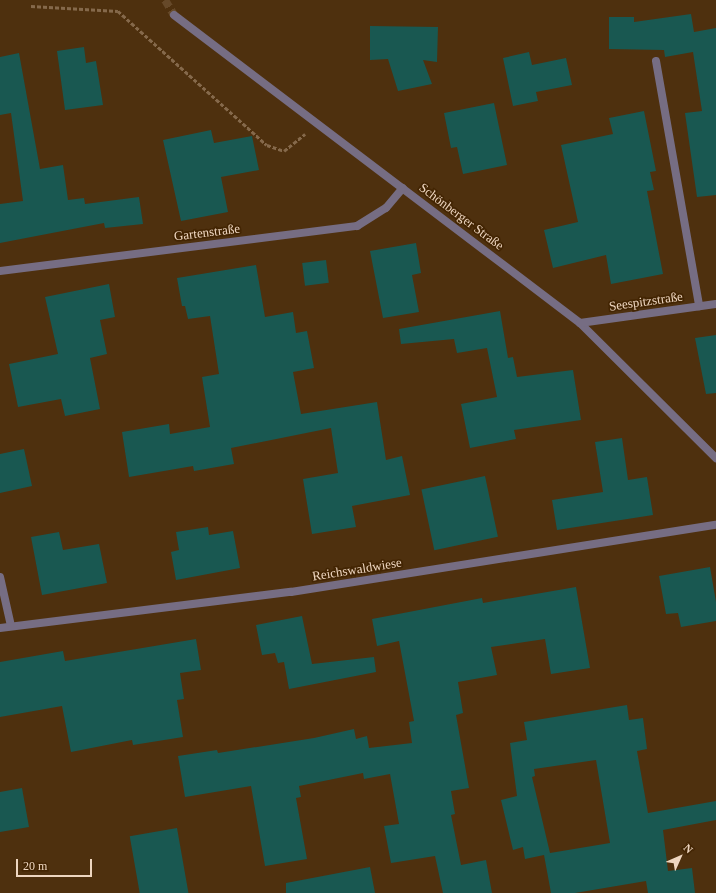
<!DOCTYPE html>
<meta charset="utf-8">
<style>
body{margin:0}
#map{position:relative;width:716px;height:893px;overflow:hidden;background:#4e300e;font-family:"Times New Roman",serif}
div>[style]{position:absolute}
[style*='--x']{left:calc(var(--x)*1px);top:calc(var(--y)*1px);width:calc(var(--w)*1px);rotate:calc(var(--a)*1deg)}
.building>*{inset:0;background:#195851;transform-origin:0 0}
.street-tunnel>*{height:8px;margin-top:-4px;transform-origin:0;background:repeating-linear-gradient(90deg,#664929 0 8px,transparent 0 12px)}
.path>*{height:2.5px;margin-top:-1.25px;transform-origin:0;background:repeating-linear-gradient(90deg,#85694b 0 4px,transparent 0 6px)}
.lane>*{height:8px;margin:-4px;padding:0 4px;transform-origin:4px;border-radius:4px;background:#766d83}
.street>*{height:8px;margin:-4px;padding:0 4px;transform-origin:4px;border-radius:4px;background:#766d83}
span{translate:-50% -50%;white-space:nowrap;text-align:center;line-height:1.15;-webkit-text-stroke:3.5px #432503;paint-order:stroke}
.street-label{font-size:13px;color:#eed6c0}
.north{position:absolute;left:660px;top:837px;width:40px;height:40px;-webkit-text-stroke:3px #432503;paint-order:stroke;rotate:45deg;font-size:11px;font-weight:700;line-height:16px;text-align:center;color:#eed6c0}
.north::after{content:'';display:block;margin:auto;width:14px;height:18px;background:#eed6c0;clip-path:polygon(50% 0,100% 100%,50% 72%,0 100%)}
.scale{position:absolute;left:16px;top:859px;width:76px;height:18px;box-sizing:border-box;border:2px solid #eed6c0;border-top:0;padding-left:5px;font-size:12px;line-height:14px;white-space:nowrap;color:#eed6c0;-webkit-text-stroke:3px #432503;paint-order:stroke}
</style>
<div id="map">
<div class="building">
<i style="clip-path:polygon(691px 14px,694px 32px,716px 28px,716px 195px,697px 197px,685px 113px,702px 111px,693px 52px,665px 57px,664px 50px,609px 49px,609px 17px,634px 17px,634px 22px)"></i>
<i style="clip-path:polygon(370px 26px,438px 27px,437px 62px,423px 60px,432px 84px,398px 91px,388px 59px,370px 60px)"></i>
<i style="clip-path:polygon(84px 47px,86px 63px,96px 61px,103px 105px,65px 110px,57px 51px)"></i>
<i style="clip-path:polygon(529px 52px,532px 65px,566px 58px,572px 85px,536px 92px,538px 101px,513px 106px,503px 58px)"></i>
<i style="clip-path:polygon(19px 53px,40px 169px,63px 165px,68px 200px,84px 198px,85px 204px,139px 197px,143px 224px,105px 228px,104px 223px,0 243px,0 204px,23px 201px,11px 113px,0 115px,0 57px)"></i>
<i style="clip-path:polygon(494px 103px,507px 165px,463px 174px,457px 147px,451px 148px,444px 113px)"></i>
<i style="clip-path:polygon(644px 111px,656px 171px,650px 172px,654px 190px,647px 191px,663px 274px,611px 284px,606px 255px,553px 268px,544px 230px,578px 222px,561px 145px,613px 134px,609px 118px)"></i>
<i style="clip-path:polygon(211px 130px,214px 143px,252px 136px,259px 170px,221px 177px,228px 212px,181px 221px,163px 140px)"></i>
<i style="clip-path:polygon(416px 243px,421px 273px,412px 275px,419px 312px,383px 318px,370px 251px)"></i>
<i style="left:326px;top:260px;width:23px;height:24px;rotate:83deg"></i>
<i style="clip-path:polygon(256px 265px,265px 317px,293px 312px,296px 333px,307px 331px,314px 368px,293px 372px,301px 414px,377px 402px,386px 460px,402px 456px,410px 495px,352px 506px,356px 527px,312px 534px,303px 479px,338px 473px,331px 428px,231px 448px,234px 464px,194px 471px,193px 466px,129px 477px,122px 432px,169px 424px,170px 434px,210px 427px,202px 377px,219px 374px,210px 316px,188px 319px,185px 306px,182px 306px,177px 278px)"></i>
<i style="clip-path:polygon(109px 284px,115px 317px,100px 320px,107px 354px,90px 358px,100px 409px,65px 416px,61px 399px,18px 407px,9px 364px,58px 354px,45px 297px)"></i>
<i style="clip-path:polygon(500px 311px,508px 358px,513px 357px,517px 377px,573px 370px,581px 420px,514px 430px,516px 439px,470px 448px,461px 404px,497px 397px,487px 348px,457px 353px,454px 339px,401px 344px,399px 329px)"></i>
<i style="clip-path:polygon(716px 335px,716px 393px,706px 394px,695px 338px)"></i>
<i style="clip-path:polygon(622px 438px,628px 480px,647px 477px,653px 515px,557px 530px,552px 500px,603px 492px,595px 442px)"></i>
<i style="clip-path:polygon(24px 449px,32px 486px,0 493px,0 454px)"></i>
<i style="left:485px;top:476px;width:62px;height:65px;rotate:78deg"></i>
<i style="clip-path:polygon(208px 527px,209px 535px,233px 531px,240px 568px,176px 580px,171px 552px,179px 550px,176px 532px)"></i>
<i style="clip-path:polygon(59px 532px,63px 550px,99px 544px,107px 583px,42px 595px,31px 537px)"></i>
<i style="clip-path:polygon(710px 567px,716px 602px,716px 621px,681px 627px,678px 613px,666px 614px,659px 576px)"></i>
<i style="clip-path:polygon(576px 587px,590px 668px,551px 674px,545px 639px,491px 647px,497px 675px,458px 682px,463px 713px,456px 715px,469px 788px,451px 791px,455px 814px,451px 815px,461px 865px,486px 860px,492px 893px,443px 893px,435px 856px,391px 863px,384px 826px,399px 824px,390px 774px,364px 779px,363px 773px,299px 786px,301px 797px,296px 798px,307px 859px,265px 866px,251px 786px,185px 797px,178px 756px,217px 750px,218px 753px,314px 738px,354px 729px,356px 739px,367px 736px,369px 748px,412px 743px,409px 722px,414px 721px,399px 641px,377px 646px,372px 619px,482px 598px,483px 603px)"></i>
<i style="clip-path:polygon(302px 616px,312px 664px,374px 657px,376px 672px,289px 689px,284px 662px,278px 663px,275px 653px,262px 655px,256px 625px)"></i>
<i style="clip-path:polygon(196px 639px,201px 670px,180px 673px,184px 699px,177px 700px,183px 737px,133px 745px,132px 740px,71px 752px,62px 706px,0 717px,0 662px,63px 651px,65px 661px)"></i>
<i style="clip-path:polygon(evenodd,627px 705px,629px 720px,643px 718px,647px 749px,637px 751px,648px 813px,716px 801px,716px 820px,663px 830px,668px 871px,692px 868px,695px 893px,648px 893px,646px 881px,575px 893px,551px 893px,544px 855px,525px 859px,523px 847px,513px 850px,501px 800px,517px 796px,510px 743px,527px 740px,524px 722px,627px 705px,596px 760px,610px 843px,550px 853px,532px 777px,535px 776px,534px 769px,596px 760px)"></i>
<i style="clip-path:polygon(22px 788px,29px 827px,0 832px,0 792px)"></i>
<i style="left:177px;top:828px;width:66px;height:48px;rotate:80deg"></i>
<i style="clip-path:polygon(370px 867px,375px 893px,286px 893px,286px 883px)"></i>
</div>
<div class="street-tunnel">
<i style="--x:165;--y:0;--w:17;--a:59"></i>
</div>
<div class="path">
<i style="--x:31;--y:6;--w:87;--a:3.3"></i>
<i style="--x:118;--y:11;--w:200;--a:42"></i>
<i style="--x:267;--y:145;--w:18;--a:19"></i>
<i style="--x:284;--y:151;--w:27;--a:-39"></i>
</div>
<div class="lane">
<i style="--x:656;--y:61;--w:249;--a:80"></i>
<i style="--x:0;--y:577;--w:50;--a:77.3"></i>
</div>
<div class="street">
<i style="--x:174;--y:15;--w:510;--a:37.18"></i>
<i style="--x:580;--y:323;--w:192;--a:44.8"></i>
<i style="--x:0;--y:271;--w:360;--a:-7.2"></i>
<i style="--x:357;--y:226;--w:34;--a:-32"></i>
<i style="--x:386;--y:208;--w:26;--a:-50"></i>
<i style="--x:580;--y:323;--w:137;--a:-8"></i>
<i style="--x:0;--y:628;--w:293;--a:-7.1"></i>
<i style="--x:291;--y:592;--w:430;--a:-9"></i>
</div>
<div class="street-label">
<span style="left:461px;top:217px;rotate:37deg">Schönberger Straße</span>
<span style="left:207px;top:233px;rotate:-7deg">Gartenstraße</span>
<span style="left:646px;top:302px;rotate:-8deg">Seespitzstraße</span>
<span style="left:357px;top:570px;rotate:-9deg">Reichswaldwiese</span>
</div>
<div class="north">N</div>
<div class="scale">20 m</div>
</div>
